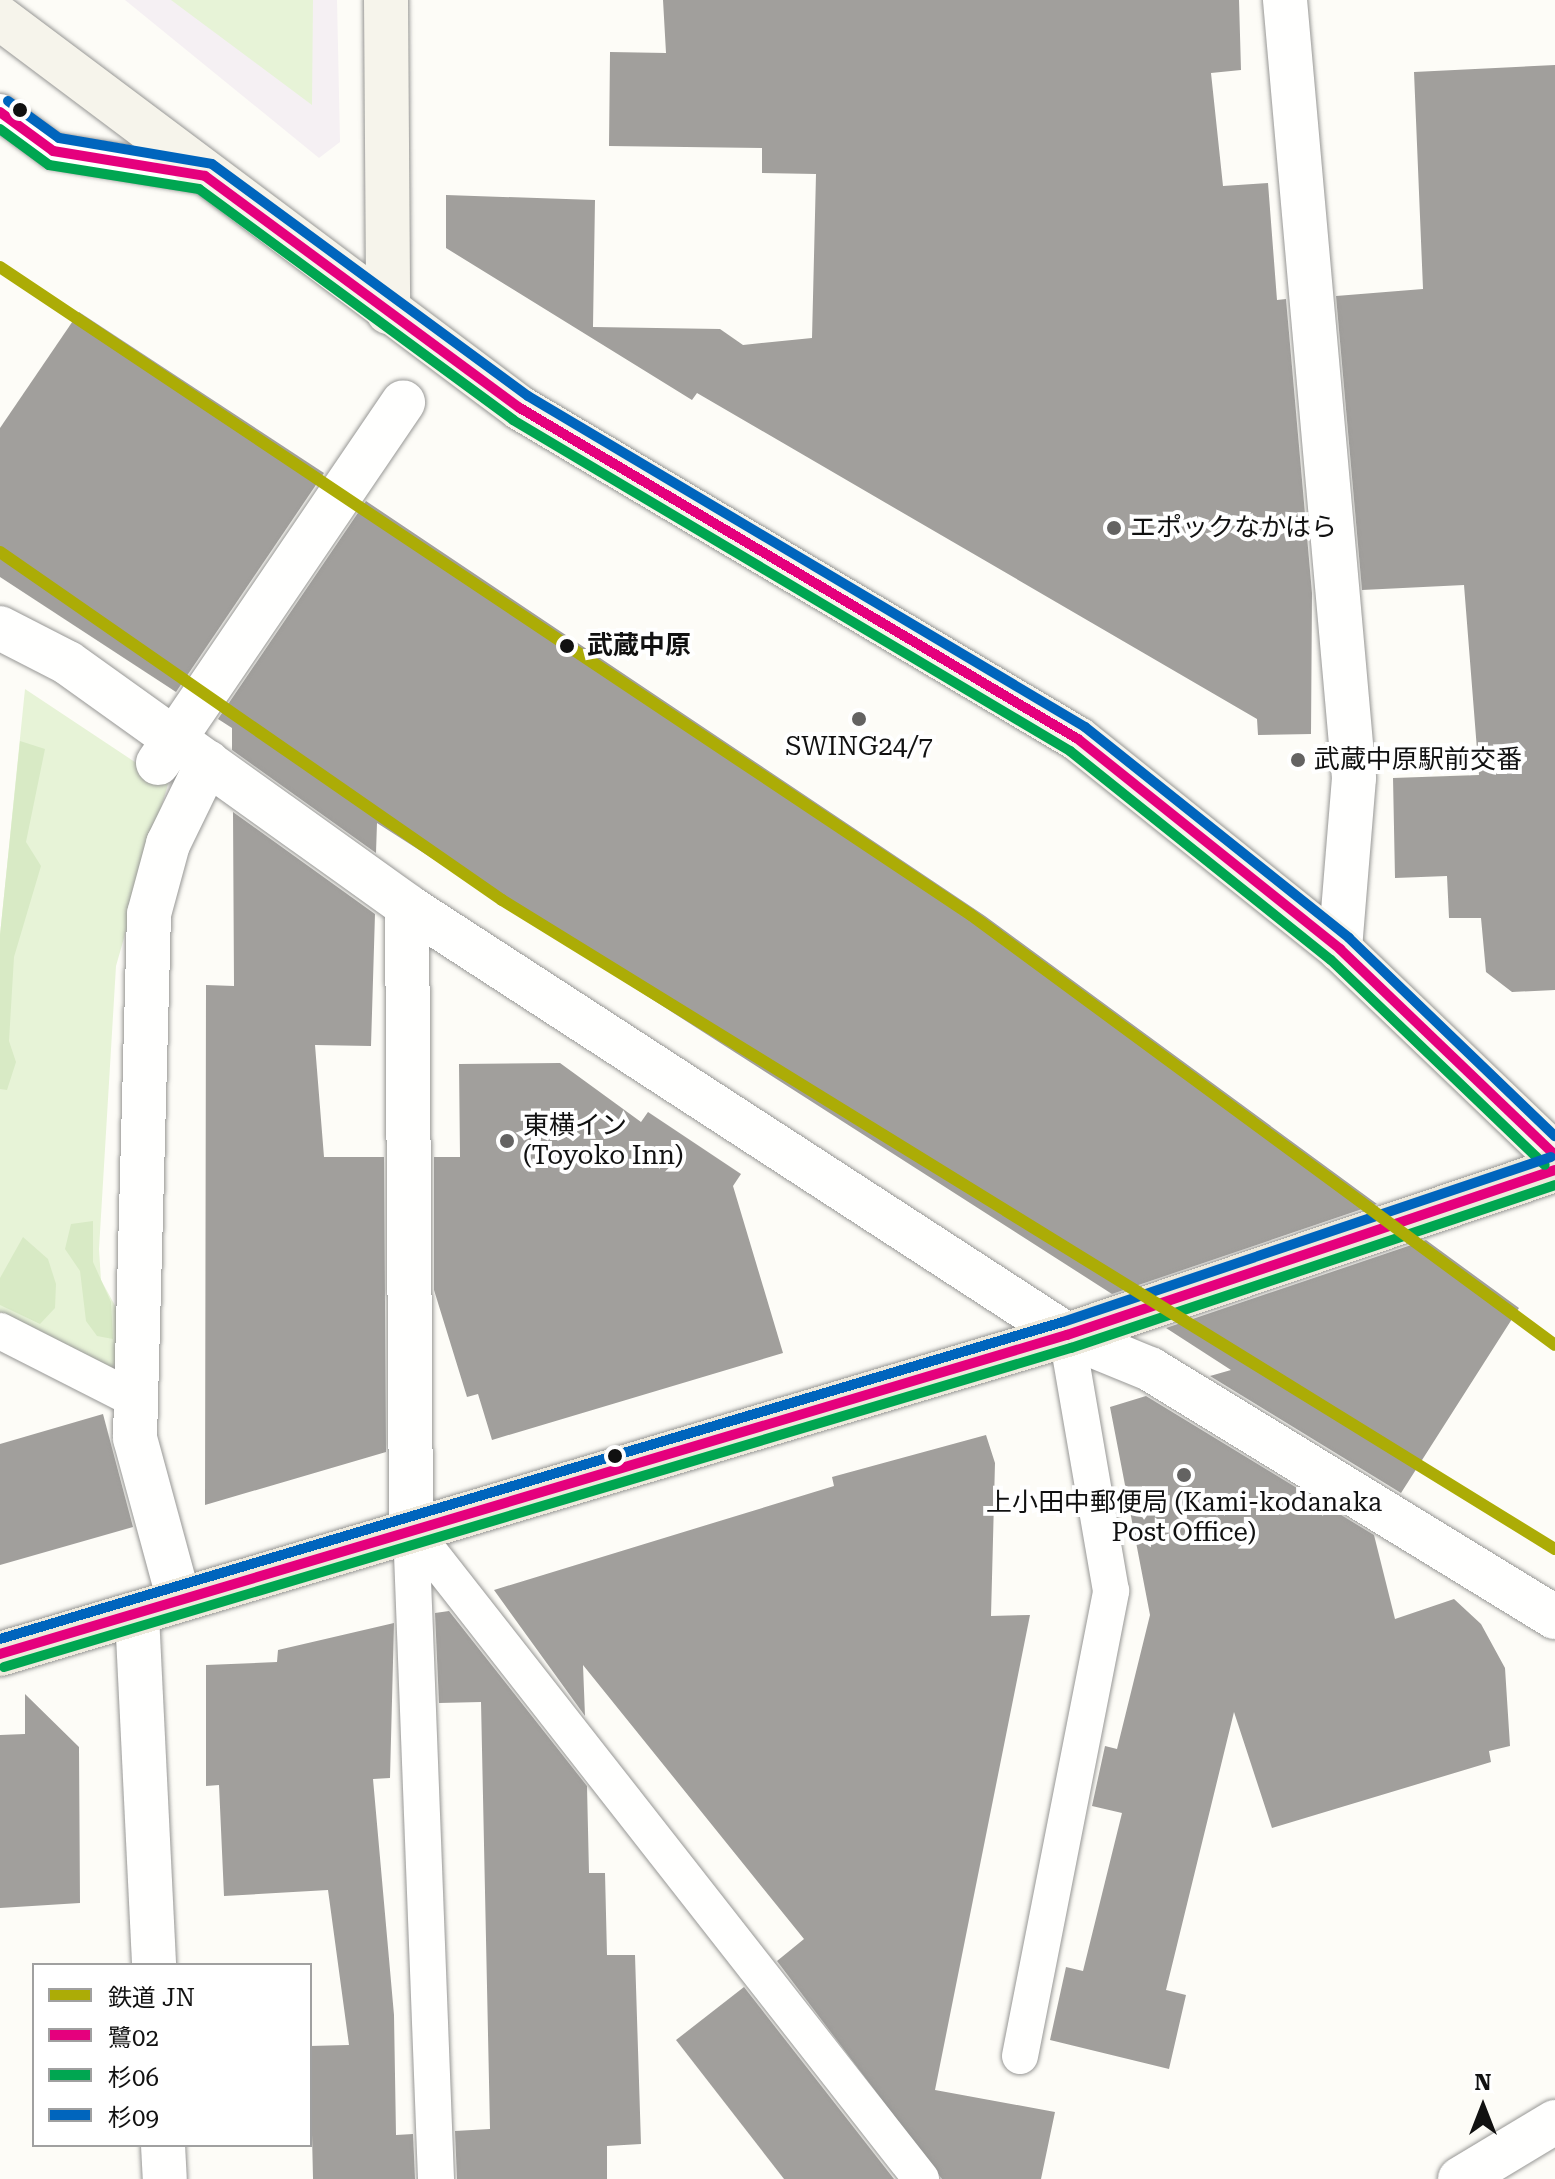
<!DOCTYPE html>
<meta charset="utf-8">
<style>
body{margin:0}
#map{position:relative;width:1555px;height:2179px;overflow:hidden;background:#fdfcf7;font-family:"Roboto Serif","Noto Sans JP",serif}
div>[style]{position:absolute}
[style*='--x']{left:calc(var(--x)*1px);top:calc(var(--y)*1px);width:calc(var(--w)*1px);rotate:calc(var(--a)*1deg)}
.industrial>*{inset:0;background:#f5f0f3}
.green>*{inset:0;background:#e7f3d7}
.forest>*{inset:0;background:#d8eac5}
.building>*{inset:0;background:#a19f9c}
.roads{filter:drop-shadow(0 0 2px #979795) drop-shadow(0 0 2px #979795)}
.lane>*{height:36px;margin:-18px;padding:0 18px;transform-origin:18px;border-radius:18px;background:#fffffe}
.street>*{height:44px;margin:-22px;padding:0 22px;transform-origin:22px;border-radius:22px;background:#fffffe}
.secondary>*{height:44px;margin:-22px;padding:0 22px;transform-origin:22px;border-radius:22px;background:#f6f4eb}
.primary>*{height:44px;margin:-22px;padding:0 22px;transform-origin:22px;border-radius:22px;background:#ede9dc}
.bus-1>*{height:10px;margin:-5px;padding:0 5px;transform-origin:5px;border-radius:5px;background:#e5007d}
.bus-2>*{height:10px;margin:-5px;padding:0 5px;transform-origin:5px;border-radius:5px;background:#00a651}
.bus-3>*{height:10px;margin:-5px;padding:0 5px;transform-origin:5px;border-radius:5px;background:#0065bd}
.rail-1>*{height:12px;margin:-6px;padding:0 6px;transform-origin:6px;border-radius:6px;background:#acac06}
.dots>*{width:22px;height:22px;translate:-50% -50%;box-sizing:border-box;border:4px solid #fff;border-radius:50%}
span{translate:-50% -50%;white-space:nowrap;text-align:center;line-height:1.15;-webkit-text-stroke:8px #fff;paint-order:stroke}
.poi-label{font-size:26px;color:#111}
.left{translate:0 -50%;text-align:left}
.stop-label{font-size:26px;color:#111;font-weight:700}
.legend{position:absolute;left:32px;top:1963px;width:280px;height:184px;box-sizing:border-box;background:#fff;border:2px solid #a0a0a0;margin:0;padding:10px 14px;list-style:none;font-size:24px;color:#111}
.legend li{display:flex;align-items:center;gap:16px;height:40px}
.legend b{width:40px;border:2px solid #a0a0a0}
.north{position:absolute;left:1443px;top:2067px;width:80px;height:80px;-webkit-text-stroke:6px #fff;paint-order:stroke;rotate:0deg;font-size:22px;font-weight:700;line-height:32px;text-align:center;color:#111}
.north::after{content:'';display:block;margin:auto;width:28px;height:36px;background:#111;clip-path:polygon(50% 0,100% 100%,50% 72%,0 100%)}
</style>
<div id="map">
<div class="industrial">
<i style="clip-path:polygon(125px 0,337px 0,340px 142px,319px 158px)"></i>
</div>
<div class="green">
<i style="clip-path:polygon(171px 0,313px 0,312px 105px)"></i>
<i style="clip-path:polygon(25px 689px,168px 784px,116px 966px,99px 1249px,101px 1280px,124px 1322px,120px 1359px,111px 1368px,0 1314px,0 935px)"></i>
</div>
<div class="forest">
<i style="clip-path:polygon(20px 741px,45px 749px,26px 842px,41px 866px,14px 957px,9px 1041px,16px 1062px,7px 1090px,0 1089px,0 935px)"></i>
<i style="clip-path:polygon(93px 1221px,93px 1262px,111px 1302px,113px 1339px,97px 1336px,86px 1321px,80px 1271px,65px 1249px,71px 1224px)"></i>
<i style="clip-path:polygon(23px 1237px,48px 1259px,56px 1284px,55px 1308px,40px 1324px,0 1305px,0 1278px)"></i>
</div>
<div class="building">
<i style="clip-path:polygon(663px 0,1239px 0,1241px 70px,1211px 73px,1223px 186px,1268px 183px,1277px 300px,1286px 299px,1312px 593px,1311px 734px,1258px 735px,1257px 719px,697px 393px,692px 400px,446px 248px,446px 195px,595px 200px,593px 327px,720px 329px,743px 345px,812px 338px,816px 174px,762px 173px,762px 148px,609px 146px,610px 52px,666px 53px)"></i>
<i style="clip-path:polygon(1555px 65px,1555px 990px,1512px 992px,1486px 972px,1481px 918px,1449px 918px,1447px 876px,1395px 878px,1393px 778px,1479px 775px,1464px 585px,1362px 590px,1336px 296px,1423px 289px,1414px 72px)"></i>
<i style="clip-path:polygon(79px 312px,324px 473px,176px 692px,0 577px,0 428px)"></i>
<i style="clip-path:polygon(366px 501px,985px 916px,1377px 1204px,1112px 1294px,377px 823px,376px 853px,232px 750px,232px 728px,218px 719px)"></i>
<i style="clip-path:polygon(233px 812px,375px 914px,371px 1046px,315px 1045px,324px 1157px,384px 1157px,386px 1452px,205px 1505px,206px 985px,234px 986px)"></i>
<i style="clip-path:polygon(560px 1063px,641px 1122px,648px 1112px,741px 1174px,733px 1186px,783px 1353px,492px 1440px,478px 1394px,467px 1397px,434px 1290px,434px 1157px,460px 1157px,459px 1064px)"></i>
<i style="clip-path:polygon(1426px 1240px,1519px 1308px,1401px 1493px,1210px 1376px,1231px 1370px,1166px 1328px)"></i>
<i style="clip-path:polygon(1146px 1396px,1374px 1535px,1395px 1619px,1454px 1599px,1481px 1624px,1505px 1668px,1510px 1746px,1489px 1751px,1491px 1762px,1272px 1828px,1234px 1712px,1166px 1990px,1186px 1995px,1169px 2069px,1050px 2040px,1066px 1967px,1083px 1971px,1122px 1813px,1092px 1806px,1105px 1746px,1117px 1749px,1150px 1615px,1110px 1407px)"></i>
<i style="clip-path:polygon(103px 1414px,133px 1527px,0 1565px,0 1444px)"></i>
<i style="clip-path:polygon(986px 1435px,995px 1463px,991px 1616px,1030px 1615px,935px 2090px,1055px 2112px,1041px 2179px,942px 2179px,777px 1961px,804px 1939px,583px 1665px,585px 1716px,494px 1590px,834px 1486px,832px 1477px)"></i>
<i style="clip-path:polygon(449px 1611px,587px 1786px,589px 1873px,605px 1873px,607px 1955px,635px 1955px,641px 2144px,607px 2146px,607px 2179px,457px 2179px,455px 2131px,490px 2129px,481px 1702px,439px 1703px,435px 1613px)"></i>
<i style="clip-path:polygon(394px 1623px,390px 1778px,373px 1779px,394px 2015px,396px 2135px,413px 2134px,415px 2179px,313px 2179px,310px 2046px,349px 2045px,328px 1890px,224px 1896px,219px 1785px,206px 1786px,206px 1665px,277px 1662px,278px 1650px)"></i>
<i style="clip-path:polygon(25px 1694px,79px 1747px,80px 1903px,0 1908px,0 1735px,25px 1734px)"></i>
<i style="clip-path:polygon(744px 1987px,894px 2179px,784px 2179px,676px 2040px)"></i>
</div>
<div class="roads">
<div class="lane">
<i style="--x:0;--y:112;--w:66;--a:36.3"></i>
<i style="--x:53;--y:151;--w:154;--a:9.3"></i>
<i style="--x:0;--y:1331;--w:153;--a:26.9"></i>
<i style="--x:411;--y:1528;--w:827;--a:51.92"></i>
<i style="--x:411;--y:1528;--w:651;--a:87.8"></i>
<i style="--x:1020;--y:2056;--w:474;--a:-78.9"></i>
<i style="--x:1111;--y:1591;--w:260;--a:-99.8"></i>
</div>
<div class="street">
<i style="--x:1285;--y:0;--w:781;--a:84.93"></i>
<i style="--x:1354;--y:778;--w:172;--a:94.7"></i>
<i style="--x:0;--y:628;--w:76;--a:27.2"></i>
<i style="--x:68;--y:663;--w:417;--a:35.6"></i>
<i style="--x:407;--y:906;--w:787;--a:33.02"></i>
<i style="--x:1067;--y:1335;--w:90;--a:22.3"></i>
<i style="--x:1150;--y:1369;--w:475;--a:31.5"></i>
<i style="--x:158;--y:763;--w:436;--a:-55.8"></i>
<i style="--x:407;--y:906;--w:622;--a:89.63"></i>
<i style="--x:179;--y:1600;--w:168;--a:-105.2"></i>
<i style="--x:135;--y:1438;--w:524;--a:-88.47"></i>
<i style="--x:149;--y:914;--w:73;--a:-74.8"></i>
<i style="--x:168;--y:844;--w:91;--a:-64"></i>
<i style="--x:137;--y:1615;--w:350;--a:87.2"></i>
<i style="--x:163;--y:2145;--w:34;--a:87"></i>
<i style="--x:1460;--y:2179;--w:111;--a:-31"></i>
</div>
<div class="secondary">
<i style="--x:386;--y:0;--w:312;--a:89.6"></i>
<i style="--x:0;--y:18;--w:650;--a:36.87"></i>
<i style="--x:520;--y:408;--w:649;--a:30.68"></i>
<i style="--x:1078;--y:739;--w:336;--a:38.7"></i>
<i style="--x:1340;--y:949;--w:298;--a:43.8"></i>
</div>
<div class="primary">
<i style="--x:0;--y:1654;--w:1114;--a:-16.65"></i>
<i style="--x:1067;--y:1335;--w:515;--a:-18.68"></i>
</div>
</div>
<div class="bus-1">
<i style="--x:0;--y:112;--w:66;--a:36.3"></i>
<i style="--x:53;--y:151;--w:154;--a:9.3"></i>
<i style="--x:205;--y:176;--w:391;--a:36.4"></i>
<i style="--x:520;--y:408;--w:649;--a:30.68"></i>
<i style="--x:1078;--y:739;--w:336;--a:38.7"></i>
<i style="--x:1340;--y:949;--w:298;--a:43.8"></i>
<i style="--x:0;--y:1654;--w:1114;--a:-16.65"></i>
<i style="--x:1067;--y:1335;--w:515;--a:-18.68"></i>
</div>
<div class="bus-2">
<i style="--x:0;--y:129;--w:61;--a:36.3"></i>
<i style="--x:49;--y:165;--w:152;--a:9.1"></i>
<i style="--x:199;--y:189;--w:390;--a:36.3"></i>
<i style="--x:513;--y:420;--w:648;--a:30.72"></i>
<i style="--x:1070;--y:751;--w:334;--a:38.7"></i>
<i style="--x:1331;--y:960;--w:296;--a:43.8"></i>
<i style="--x:4;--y:1667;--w:1114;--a:-16.65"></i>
<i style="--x:1071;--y:1348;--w:511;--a:-18.61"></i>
</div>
<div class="bus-3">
<i style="--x:8;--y:101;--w:63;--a:36"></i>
<i style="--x:59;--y:138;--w:155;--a:9.6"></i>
<i style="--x:212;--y:164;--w:392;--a:36.3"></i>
<i style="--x:528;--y:396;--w:648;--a:30.72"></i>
<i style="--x:1085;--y:727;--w:338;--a:38.6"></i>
<i style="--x:1349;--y:938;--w:286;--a:43.9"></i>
<i style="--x:0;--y:1639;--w:1109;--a:-16.61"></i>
<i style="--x:1063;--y:1322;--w:515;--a:-18.68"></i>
</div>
<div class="rail-1">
<i style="--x:0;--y:267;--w:1167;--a:33.72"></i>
<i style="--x:971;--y:915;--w:725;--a:36.36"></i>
<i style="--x:0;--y:552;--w:611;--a:34.73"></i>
<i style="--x:502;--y:900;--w:1237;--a:31.65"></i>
</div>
<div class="dots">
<i style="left:20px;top:110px;background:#111"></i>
<i style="left:1114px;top:528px;background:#646362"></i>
<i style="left:567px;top:646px;background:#111"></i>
<i style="left:859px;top:719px;background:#646362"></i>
<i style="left:1298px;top:760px;background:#646362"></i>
<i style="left:507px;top:1141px;background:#646362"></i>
<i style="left:615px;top:1456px;background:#111"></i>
<i style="left:1184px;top:1475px;background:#646362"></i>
</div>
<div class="poi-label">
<span class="left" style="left:1130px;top:528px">エポックなかはら</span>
<span style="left:859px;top:747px">SWING24/7</span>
<span class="left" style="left:1314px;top:760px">武蔵中原駅前交番</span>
<span class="left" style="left:523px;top:1141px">東横イン<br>(Toyoko Inn)</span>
<span style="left:1184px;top:1518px">上小田中郵便局 (Kami-kodanaka<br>Post Office)</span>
</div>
<div class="stop-label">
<span class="left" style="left:587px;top:646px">武蔵中原</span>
</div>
<ul class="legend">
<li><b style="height:10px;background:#acac06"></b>鉄道 JN</li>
<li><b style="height:10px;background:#e5007d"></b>鷺02</li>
<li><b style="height:10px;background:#00a651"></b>杉06</li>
<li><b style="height:10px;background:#0065bd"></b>杉09</li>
</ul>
<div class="north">N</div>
</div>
